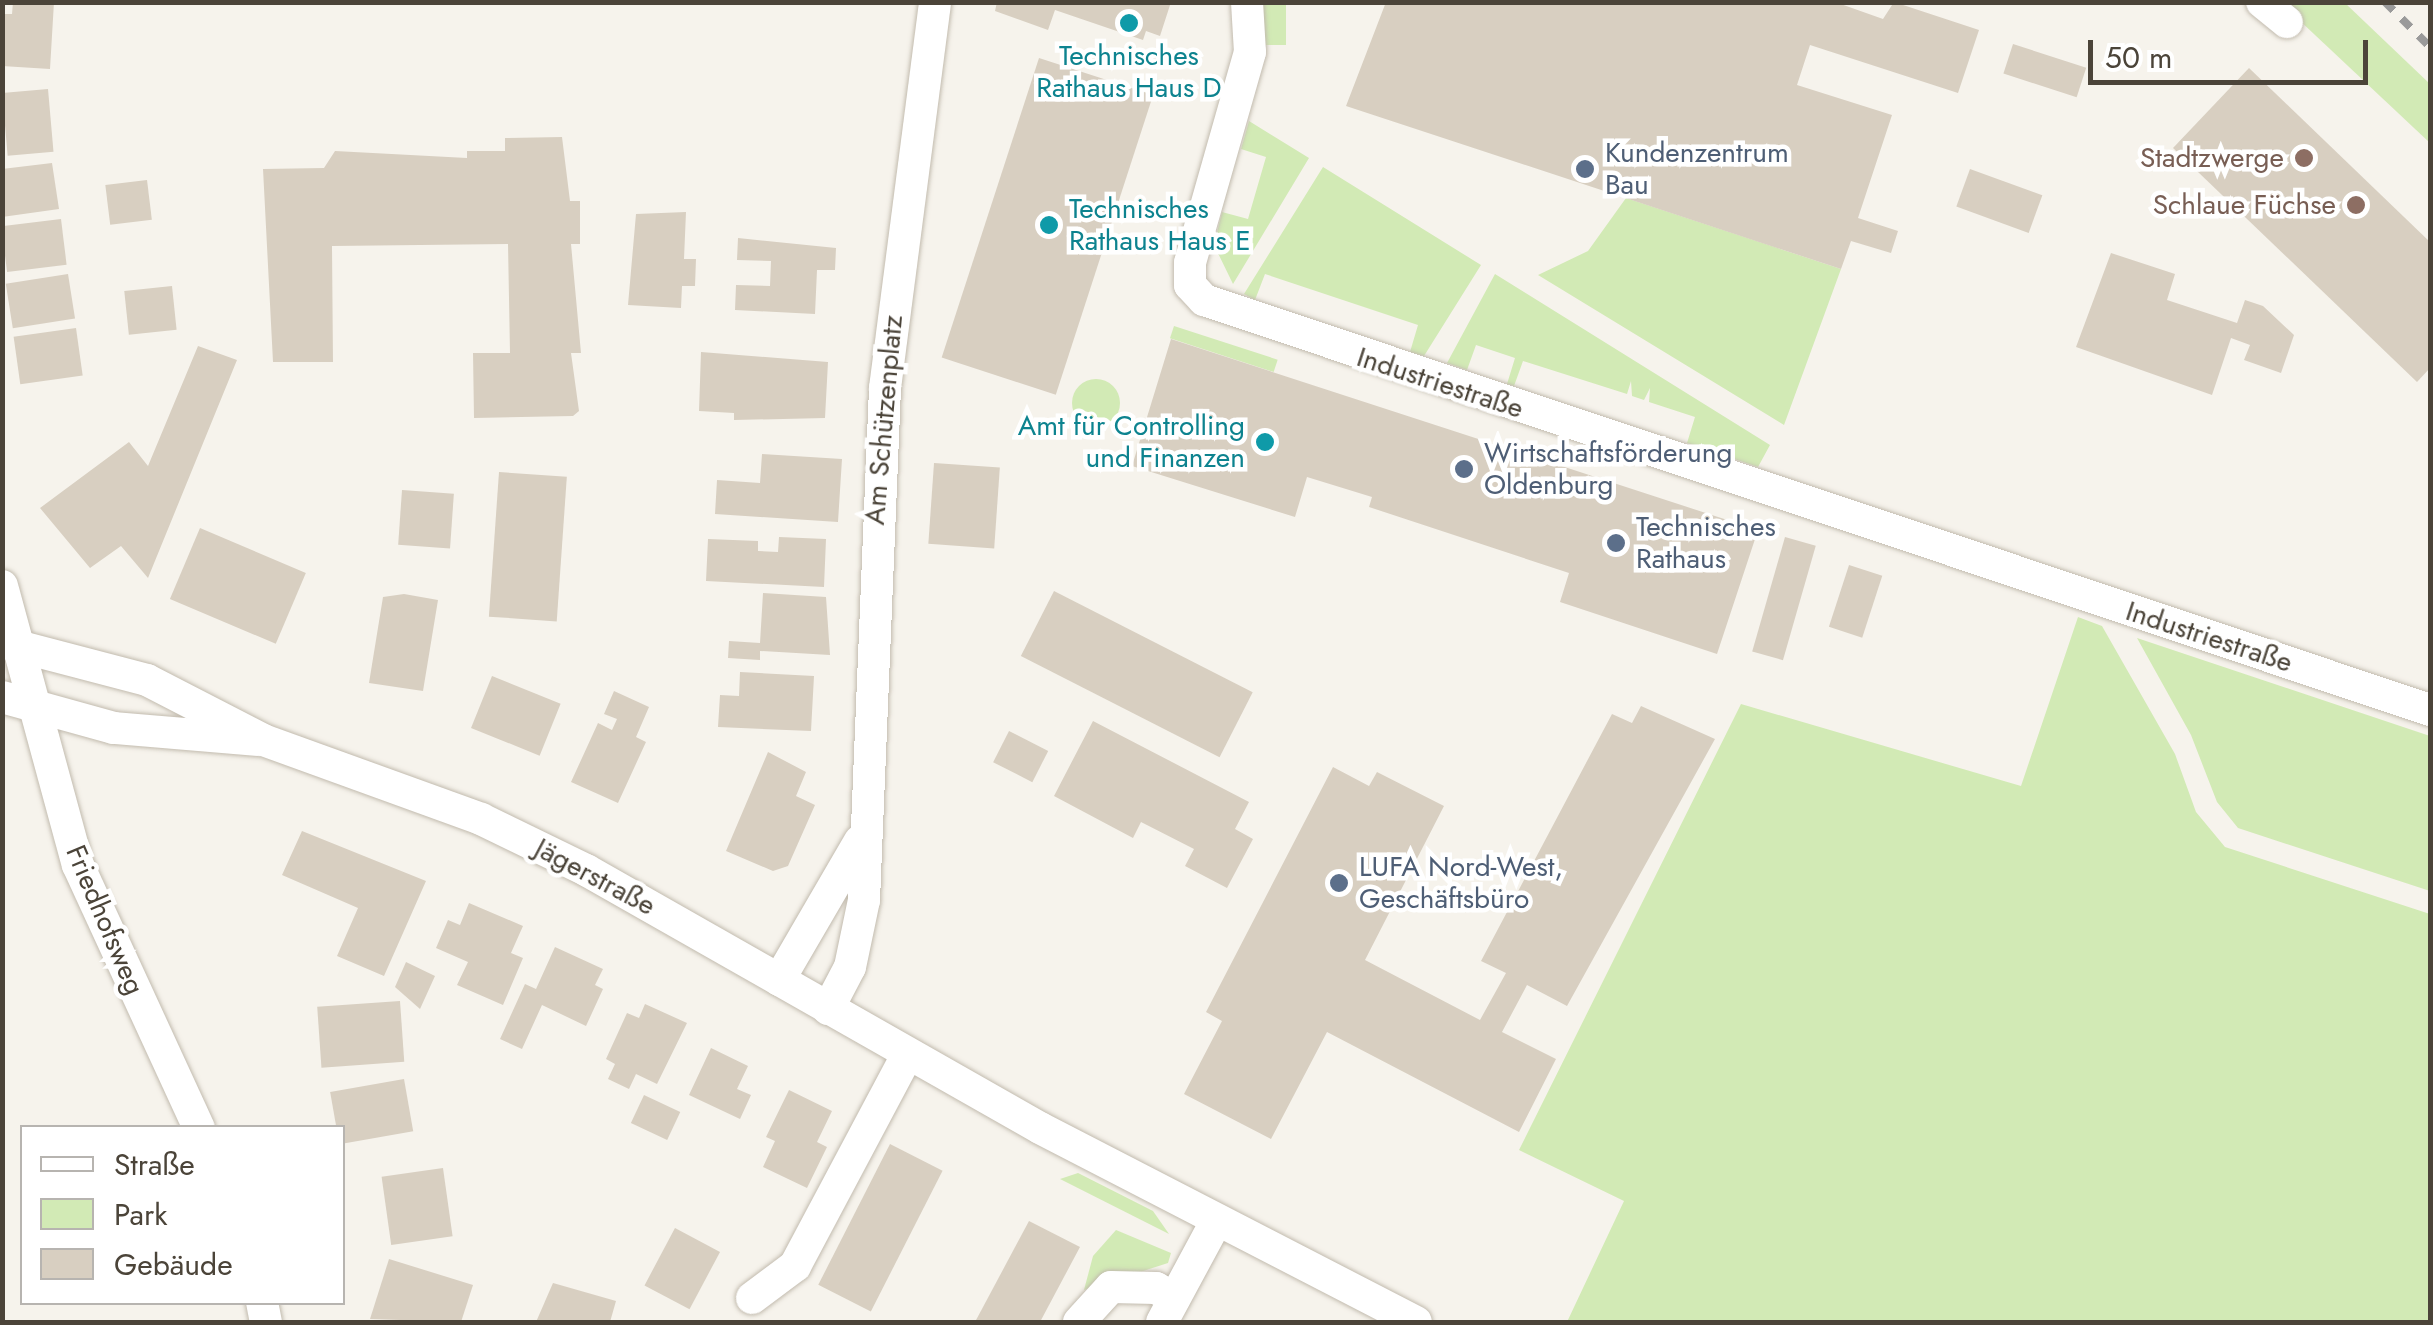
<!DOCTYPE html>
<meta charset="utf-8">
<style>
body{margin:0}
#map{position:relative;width:2433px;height:1325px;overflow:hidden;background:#f6f3ec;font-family:Jost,sans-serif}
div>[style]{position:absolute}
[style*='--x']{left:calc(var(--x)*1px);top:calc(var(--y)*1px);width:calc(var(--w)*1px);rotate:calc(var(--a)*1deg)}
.green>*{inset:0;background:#d2eab5;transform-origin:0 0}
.round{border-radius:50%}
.building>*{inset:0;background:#d8cfc1;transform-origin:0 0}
.roads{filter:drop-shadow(0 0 2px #c2bbae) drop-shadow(0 0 2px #c2bbae)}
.minor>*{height:32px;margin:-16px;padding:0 16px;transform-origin:16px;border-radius:16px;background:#fff}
.rail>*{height:8px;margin-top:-4px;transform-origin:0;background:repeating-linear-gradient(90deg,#9a9a9a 0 12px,transparent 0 24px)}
.dots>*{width:28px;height:28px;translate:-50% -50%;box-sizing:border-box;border:5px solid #fff;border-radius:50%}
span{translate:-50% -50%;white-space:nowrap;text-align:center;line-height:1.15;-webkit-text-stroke:9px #fff;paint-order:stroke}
.culture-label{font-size:28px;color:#0d838f}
.left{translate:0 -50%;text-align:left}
.right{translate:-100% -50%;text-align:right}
.service-label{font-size:28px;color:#4e5e75}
.education-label{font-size:28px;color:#785e54}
.street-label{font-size:28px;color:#4b4439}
.frame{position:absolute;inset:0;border:5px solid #4b4439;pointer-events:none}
.legend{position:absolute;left:20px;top:1125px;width:325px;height:180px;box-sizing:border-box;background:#fff;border:2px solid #b7b4b0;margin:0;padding:12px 18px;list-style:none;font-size:30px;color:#4b4439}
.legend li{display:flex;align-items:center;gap:20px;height:50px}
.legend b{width:50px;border:2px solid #b7b4b0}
.scale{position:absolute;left:2088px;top:40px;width:280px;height:45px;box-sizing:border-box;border:5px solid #4b4439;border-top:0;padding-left:12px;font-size:30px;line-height:35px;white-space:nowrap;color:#4b4439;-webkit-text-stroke:8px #fff;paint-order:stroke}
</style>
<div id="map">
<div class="green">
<i style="left:1261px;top:3px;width:25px;height:42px"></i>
<i style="clip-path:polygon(2281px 3px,2345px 3px,2430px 84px,2430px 143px)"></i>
<i style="clip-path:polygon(1249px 121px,1309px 158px,1233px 284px,1214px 245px,1222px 212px,1248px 219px,1266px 157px,1241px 149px)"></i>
<i style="clip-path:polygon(1323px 167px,1481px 265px,1424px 356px,1410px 352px,1418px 325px,1265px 274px,1255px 300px,1244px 294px)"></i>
<i style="clip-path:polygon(1626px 198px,1841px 269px,1784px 425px,1538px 275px,1588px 251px)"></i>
<i style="clip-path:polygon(1495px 274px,1770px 445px,1758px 467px,1687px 443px,1695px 417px,1649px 402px,1650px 388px,1644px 400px,1632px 396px,1631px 381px,1627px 394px,1523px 361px,1514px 386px,1507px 384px,1515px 358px,1476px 345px,1467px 370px,1447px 363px)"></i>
<i style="left:1174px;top:326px;width:109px;height:13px;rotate:18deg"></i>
<i class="round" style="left:1072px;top:379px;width:48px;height:48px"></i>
<i style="clip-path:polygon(2078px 617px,2102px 626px,2175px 754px,2196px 812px,2225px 847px,2430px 914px,2430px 1322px,1567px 1322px,1624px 1201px,1519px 1150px,1741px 704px,2021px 786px)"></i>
<i style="clip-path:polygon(2137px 638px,2430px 736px,2430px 891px,2238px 828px,2217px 802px,2191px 735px)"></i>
<i style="clip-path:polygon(1078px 1173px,1153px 1211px,1169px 1234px,1060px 1179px)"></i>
<i style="clip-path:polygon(1116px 1230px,1171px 1253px,1168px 1263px,1084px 1290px,1093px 1256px)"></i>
</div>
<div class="building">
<i style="clip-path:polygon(13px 2px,54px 2px,50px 69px,2px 66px,2px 14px,12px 14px)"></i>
<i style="clip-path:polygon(997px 2px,1171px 2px,1160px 36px,1146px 31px,1143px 40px,1055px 10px,1048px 30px,995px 11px)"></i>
<i style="clip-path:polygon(1386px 2px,1835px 2px,1883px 19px,1894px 2px,1979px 30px,1958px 93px,1810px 45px,1797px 85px,1892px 115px,1858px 218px,1898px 231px,1891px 253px,1851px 241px,1841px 269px,1346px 106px)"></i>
<i style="left:2013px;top:44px;width:77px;height:31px;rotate:18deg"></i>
<i style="left:1039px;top:58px;width:120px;height:315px;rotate:18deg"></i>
<i style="clip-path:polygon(2249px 68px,2430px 242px,2430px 368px,2417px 382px,2173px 148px)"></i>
<i style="left:48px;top:89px;width:63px;height:46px;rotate:85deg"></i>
<i style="clip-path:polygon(562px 137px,570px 201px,580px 201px,580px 244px,571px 244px,581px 353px,571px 353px,579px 411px,573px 416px,474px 418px,473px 353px,510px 353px,508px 244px,332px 246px,333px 362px,273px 362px,263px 169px,324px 168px,335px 151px,467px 158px,467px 151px,505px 151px,505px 138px)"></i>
<i style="clip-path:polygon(52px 163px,59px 209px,2px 217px,2px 169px)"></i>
<i style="left:1970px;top:169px;width:77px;height:40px;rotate:20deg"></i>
<i style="left:147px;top:180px;width:40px;height:42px;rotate:83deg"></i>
<i style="clip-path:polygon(686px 212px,684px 259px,696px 259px,695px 286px,682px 286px,681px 308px,628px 305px,636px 214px)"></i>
<i style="left:61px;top:219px;width:46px;height:60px;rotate:83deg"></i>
<i style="clip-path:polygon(738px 238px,836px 248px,835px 270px,817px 270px,815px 314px,735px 310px,736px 285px,770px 286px,771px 261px,737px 260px)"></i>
<i style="clip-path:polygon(2111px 253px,2175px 274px,2167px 300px,2237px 323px,2245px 300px,2263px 306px,2294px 335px,2281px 373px,2244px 360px,2250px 345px,2231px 338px,2212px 395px,2076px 347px)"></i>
<i style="left:68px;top:274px;width:45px;height:63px;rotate:81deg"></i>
<i style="left:172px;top:286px;width:44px;height:48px;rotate:84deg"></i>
<i style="left:76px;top:328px;width:48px;height:63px;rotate:82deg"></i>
<i style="clip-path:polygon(1171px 339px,1758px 530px,1717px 654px,1560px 602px,1569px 573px,1369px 507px,1372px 497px,1307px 477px,1295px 517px,1132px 466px)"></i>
<i style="clip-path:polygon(198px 346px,237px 360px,148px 578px,121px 546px,90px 568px,40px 508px,129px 442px,148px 466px)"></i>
<i style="clip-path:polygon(701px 352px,828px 362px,825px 418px,734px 420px,734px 413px,699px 411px)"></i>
<i style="clip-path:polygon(762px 454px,842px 459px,838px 522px,715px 514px,717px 480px,760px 483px)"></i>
<i style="left:934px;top:463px;width:66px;height:81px;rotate:4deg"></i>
<i style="left:499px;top:472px;width:68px;height:145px;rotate:4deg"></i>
<i style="left:402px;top:490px;width:52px;height:55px;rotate:4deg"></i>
<i style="left:200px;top:528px;width:115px;height:77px;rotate:23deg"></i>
<i style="clip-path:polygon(779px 537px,826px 539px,824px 587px,706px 581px,708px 539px,758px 541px,758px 551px,778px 552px)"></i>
<i style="left:1785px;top:537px;width:32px;height:119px;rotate:16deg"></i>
<i style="left:1849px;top:565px;width:35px;height:65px;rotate:18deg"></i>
<i style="left:1054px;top:591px;width:223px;height:73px;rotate:27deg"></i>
<i style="clip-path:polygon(763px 593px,826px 597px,830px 655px,760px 651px,760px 660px,728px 658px,729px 641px,760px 643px)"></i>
<i style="clip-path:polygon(404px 594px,438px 600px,423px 691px,369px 683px,383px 597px)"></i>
<i style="clip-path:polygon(740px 672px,814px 676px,811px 731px,718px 727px,720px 695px,739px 696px)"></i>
<i style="left:492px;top:676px;width:74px;height:56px;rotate:22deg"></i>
<i style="clip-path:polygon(614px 691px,649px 707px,636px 737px,646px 742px,618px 803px,571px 782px,598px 723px,612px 730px,617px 719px,604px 714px)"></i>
<i style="clip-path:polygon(1641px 706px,1715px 739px,1567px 1006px,1527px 985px,1502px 1032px,1556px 1059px,1519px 1132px,1327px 1032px,1271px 1139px,1184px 1094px,1222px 1021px,1206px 1012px,1333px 767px,1369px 786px,1377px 772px,1444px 806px,1365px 960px,1480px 1020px,1506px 973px,1481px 961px,1612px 714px,1632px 723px)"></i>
<i style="clip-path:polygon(1093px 721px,1249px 802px,1235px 829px,1253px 839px,1227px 888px,1185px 866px,1194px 849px,1141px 822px,1133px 838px,1054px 796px)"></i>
<i style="left:1009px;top:731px;width:44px;height:35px;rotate:27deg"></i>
<i style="clip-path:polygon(768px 752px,806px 772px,796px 796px,815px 805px,788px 866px,773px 871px,726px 851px)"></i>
<i style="clip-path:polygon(302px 831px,426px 881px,384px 976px,337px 956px,358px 908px,282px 875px)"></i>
<i style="clip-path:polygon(469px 903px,523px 926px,511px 953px,523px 958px,503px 1005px,457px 985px,468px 962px,436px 948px,448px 920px,460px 925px)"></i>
<i style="clip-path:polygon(555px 947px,603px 969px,595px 985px,603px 989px,586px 1026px,542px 1005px,522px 1049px,500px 1039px,525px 984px,536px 989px)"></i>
<i style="clip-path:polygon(406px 962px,435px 976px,420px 1009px,395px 987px)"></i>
<i style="left:400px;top:1001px;width:61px;height:83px;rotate:86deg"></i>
<i style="clip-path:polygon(645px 1004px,687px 1023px,657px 1084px,636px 1074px,629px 1089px,608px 1079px,615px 1064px,606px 1059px,627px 1013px,639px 1018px)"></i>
<i style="clip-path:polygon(711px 1048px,748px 1066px,737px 1089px,751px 1095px,740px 1119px,689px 1095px)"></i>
<i style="left:404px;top:1079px;width:53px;height:75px;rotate:80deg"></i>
<i style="clip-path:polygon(789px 1090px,832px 1111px,817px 1142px,827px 1147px,807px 1188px,763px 1167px,775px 1141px,766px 1137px)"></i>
<i style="left:644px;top:1095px;width:40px;height:31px;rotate:25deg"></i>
<i style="left:890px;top:1144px;width:59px;height:158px;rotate:27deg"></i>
<i style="left:443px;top:1168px;width:69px;height:62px;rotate:82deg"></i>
<i style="clip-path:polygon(1029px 1221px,1080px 1247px,1040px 1322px,975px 1322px)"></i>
<i style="left:675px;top:1228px;width:51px;height:65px;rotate:28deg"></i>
<i style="clip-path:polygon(389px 1259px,473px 1285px,461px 1322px,370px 1319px)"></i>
<i style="clip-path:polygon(553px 1283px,616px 1301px,610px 1322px,536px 1322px)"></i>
</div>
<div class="roads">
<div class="minor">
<i style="--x:1247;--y:2;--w:50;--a:86.6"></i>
<i style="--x:1250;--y:52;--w:219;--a:105.9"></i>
<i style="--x:1190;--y:263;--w:22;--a:90"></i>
<i style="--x:1190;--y:285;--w:21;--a:47"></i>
<i style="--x:1204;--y:300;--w:1293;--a:18.49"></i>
<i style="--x:2262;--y:2;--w:32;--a:39"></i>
<i style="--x:2;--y:586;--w:289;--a:74.8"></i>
<i style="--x:78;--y:865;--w:289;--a:65.3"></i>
<i style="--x:2;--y:642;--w:150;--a:14.7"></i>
<i style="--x:147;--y:680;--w:131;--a:27.3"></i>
<i style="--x:263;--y:740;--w:232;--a:19.9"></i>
<i style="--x:481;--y:819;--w:117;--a:25.9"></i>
<i style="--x:586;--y:870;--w:522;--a:29.61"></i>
<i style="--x:1040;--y:1128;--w:423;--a:27.3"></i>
<i style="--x:2;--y:697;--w:116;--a:15.5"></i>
<i style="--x:114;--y:728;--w:144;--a:4.8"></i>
<i style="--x:779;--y:980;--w:161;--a:-59.8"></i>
<i style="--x:828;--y:1009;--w:47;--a:-62.4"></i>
<i style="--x:850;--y:967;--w:68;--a:-78.2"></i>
<i style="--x:864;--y:900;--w:512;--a:-87.65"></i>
<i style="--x:885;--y:388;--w:389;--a:-82.6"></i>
<i style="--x:752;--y:1298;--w:54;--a:-36.7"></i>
<i style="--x:795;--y:1266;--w:239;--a:-62"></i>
<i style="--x:262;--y:1302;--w:20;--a:79"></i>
<i style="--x:1079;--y:1322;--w:47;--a:-47.6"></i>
<i style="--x:1111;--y:1287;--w:45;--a:1.3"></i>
<i style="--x:1156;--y:1288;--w:21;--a:29"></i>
<i style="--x:1162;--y:1322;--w:116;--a:-61.7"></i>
</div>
</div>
<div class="rail">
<i style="--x:2385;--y:2;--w:64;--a:45"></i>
</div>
<div class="dots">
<i style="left:1129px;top:23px;background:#0f9aa8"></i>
<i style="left:2304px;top:158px;background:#8d6e63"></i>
<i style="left:1585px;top:169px;background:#5c6f8a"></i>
<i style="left:2356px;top:205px;background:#8d6e63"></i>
<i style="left:1049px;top:225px;background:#0f9aa8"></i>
<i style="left:1265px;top:442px;background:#0f9aa8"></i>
<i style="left:1464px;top:469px;background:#5c6f8a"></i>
<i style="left:1616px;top:543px;background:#5c6f8a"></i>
<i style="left:1339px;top:883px;background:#5c6f8a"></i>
</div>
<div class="culture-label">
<span style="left:1129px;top:72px">Technisches<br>Rathaus Haus D</span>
<span class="left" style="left:1069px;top:225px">Technisches<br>Rathaus Haus E</span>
<span class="right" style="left:1245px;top:442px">Amt für Controlling<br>und Finanzen</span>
</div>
<div class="service-label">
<span class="left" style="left:1605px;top:169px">Kundenzentrum<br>Bau</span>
<span class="left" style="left:1484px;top:469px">Wirtschaftsförderung<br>Oldenburg</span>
<span class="left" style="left:1636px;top:543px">Technisches<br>Rathaus</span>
<span class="left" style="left:1359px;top:883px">LUFA Nord-West,<br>Geschäftsbüro</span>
</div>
<div class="education-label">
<span class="right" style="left:2284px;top:158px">Stadtzwerge</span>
<span class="right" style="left:2336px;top:205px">Schlaue Füchse</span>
</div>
<div class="street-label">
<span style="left:1440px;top:383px;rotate:18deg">Industriestraße</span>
<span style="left:884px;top:420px;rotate:-85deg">Am Schützenplatz</span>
<span style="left:2209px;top:637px;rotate:18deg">Industriestraße</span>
<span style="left:595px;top:877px;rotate:28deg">Jägerstraße</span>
<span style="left:105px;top:920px;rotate:67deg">Friedhofsweg</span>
</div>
<div class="frame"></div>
<ul class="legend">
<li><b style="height:12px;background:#fff"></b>Straße</li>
<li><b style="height:28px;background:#d2eab5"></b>Park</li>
<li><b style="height:28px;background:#d8cfc1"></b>Gebäude</li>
</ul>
<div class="scale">50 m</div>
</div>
